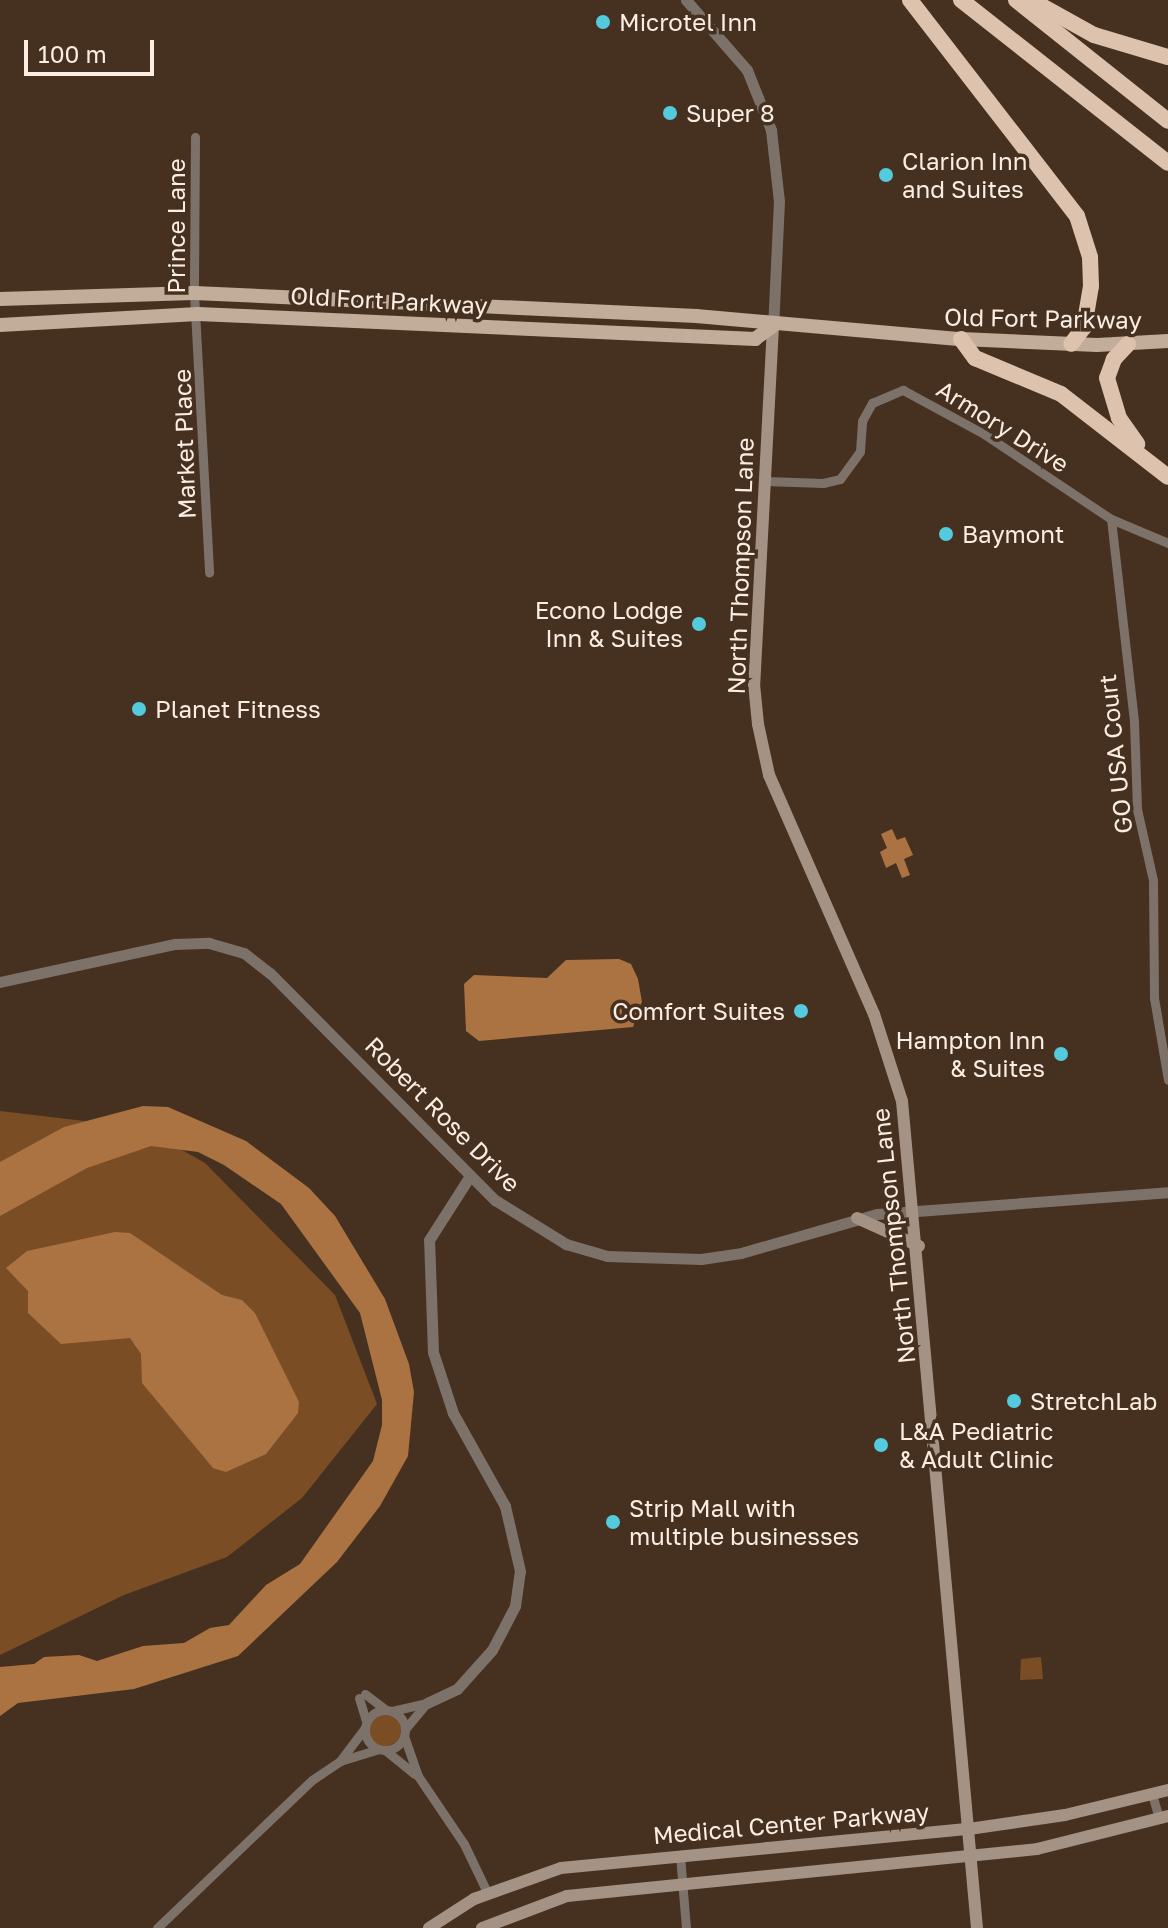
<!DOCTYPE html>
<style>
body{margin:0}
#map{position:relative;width:1168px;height:1928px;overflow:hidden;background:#463120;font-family:"Golos Text",sans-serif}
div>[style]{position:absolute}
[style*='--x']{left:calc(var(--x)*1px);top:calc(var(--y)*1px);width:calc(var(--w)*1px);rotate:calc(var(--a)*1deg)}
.green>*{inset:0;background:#7b4d25}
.round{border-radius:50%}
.water>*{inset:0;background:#ac7342}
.minor>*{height:9px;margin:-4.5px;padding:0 4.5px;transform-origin:4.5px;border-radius:4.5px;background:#7d7269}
.minor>.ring{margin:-4.5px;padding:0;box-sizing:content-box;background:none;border:9px solid #7d7269;border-radius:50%}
.tertiary>*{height:11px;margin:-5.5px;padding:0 5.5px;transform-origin:5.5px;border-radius:5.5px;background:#7d7269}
.secondary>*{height:12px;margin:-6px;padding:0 6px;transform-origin:6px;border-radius:6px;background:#a49285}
.primary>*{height:14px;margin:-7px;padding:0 7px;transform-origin:7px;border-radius:7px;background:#c2ac9a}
.motorway>*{height:16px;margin:-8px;padding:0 8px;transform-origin:8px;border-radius:8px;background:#ddc2ae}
.dots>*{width:22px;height:22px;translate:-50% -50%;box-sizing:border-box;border:4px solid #463120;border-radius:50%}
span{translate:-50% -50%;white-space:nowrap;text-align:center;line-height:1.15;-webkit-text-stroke:7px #463120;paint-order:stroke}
.poi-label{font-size:24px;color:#fbede2}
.left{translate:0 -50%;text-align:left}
.right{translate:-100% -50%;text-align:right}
.street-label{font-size:24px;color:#fbede2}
.scale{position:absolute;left:24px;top:40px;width:130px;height:36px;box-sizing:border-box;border:4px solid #fbede2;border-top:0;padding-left:10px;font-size:24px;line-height:28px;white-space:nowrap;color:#fbede2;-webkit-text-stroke:6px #463120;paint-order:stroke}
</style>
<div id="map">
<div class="green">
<i style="clip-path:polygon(0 1111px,143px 1128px,205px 1163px,335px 1295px,377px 1404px,302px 1498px,227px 1557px,124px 1595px,0 1655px)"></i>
<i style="clip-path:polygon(1041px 1657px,1043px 1679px,1020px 1680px,1021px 1659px)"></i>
<i class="round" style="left:369px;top:1714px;width:32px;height:32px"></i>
</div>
<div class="water">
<i style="clip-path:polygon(892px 829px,897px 840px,905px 837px,913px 855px,904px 859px,910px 875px,902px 878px,896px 863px,886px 868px,880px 852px,887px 848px,881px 834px)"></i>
<i style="clip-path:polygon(619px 959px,631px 964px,638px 979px,642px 1002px,633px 1027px,479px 1041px,466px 1031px,464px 984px,474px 975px,547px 978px,566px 960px)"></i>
<i style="clip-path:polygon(143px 1106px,168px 1107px,246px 1141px,309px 1188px,335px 1216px,385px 1299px,409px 1364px,414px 1392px,408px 1456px,380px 1506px,337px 1562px,238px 1656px,134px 1689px,18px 1703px,0 1716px,0 1667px,34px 1664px,44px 1657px,79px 1655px,97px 1661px,143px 1646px,184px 1643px,210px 1628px,229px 1625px,266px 1585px,300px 1564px,373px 1461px,382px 1425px,382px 1400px,360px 1313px,281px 1204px,224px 1165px,198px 1152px,151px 1146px,87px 1168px,0 1216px,0 1162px,64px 1127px)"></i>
<i style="clip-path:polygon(115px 1232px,130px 1233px,222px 1295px,242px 1300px,255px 1313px,299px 1402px,298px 1413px,266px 1454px,226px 1472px,213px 1468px,142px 1383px,141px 1354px,130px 1338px,61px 1344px,28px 1313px,28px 1291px,6px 1268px,27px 1251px)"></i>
</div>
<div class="minor">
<i style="--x:195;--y:137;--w:156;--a:90.4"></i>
<i style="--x:194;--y:293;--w:280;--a:86.9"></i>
<i style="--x:765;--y:481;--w:58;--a:2"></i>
<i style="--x:823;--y:483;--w:17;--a:-13"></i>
<i style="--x:840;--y:479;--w:34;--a:-54"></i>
<i style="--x:860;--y:451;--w:30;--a:-86"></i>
<i style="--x:862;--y:421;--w:21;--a:-61"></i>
<i style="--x:872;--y:403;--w:34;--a:-23"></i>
<i style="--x:903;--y:390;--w:92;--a:28.5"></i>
<i style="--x:984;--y:434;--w:153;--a:33.8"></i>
<i style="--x:1111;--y:519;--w:62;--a:22.8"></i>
<i style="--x:1111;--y:519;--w:204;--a:83.5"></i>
<i style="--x:1134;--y:722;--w:87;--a:88"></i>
<i style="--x:1137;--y:809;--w:73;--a:77.3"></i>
<i style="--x:1153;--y:880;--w:118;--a:89.5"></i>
<i style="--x:1154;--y:998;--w:83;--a:80.3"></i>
<i style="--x:365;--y:1694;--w:25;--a:37"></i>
<i style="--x:359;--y:1698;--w:24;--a:73"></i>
<i class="ring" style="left:365px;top:1710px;width:31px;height:31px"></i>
<i style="--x:392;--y:1711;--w:36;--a:-13"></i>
<i style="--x:405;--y:1729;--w:34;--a:-50"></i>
<i style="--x:404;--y:1736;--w:42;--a:70.7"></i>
<i style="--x:418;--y:1776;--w:82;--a:55.9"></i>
<i style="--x:464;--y:1844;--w:55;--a:64.4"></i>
<i style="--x:385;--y:1750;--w:38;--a:39"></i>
<i style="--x:340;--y:1761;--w:40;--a:-53"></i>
<i style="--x:1152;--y:1794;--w:26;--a:74"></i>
<i style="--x:680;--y:1855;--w:73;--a:85.3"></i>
<i style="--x:157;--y:1928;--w:214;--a:-43.7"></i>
<i style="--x:312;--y:1780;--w:34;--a:-34"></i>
<i style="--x:340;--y:1761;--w:41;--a:-17.1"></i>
</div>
<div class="tertiary">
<i style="--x:686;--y:0;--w:93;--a:48.9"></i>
<i style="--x:747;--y:70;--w:65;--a:68.2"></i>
<i style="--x:771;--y:130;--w:71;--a:83.6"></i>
<i style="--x:779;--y:201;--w:125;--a:92.7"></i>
<i style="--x:0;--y:982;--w:179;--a:-12.3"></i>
<i style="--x:175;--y:944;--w:34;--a:-2"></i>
<i style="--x:209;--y:943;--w:36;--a:16"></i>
<i style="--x:244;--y:953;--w:33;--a:38"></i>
<i style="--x:270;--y:973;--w:320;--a:45.3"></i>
<i style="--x:495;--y:1200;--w:84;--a:31.8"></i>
<i style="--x:566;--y:1244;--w:43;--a:16.3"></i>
<i style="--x:607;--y:1256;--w:94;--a:1.8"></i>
<i style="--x:701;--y:1259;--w:40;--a:-8.5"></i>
<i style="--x:741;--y:1253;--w:141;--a:-16"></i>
<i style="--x:877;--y:1214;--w:292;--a:-4.3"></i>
<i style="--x:427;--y:1703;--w:33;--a:-25"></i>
<i style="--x:457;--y:1689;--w:52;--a:-48.1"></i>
<i style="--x:492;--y:1650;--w:50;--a:-62.4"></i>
<i style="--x:515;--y:1606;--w:35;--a:-82"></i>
<i style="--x:520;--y:1571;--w:67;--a:-103"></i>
<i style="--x:505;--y:1506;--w:107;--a:-119.2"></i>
<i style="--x:453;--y:1413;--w:64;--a:-108.2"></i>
<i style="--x:433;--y:1352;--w:112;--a:-92"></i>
<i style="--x:429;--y:1240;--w:76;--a:-57.4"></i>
</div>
<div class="secondary">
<i style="--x:773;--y:326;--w:359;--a:93"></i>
<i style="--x:754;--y:684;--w:40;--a:84.3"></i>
<i style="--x:758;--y:724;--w:52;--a:77.8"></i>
<i style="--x:769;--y:775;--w:261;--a:66.3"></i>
<i style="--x:874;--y:1014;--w:91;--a:72.2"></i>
<i style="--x:902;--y:1101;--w:830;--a:84.82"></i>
<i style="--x:857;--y:1218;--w:68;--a:24.3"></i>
<i style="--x:429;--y:1928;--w:54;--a:-32.8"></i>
<i style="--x:474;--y:1899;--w:92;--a:-19.6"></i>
<i style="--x:561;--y:1868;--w:410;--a:-5.5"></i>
<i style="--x:969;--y:1829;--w:97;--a:-8.3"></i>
<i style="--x:1065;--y:1815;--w:106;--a:-13.6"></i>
<i style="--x:482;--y:1928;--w:91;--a:-20.6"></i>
<i style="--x:567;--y:1896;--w:472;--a:-5.7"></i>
<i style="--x:1037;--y:1849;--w:135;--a:-14.1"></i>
</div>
<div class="primary">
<i style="--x:0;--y:299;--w:194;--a:-1.8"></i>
<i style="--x:194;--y:293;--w:503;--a:2.62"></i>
<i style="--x:696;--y:316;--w:266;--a:5"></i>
<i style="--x:961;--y:339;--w:136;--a:2.5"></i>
<i style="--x:1097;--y:345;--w:71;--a:-3.2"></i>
<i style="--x:0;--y:325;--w:198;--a:-3.2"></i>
<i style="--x:198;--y:314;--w:558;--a:2.57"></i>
<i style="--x:755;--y:339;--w:22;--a:-36"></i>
</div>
<div class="motorway">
<i style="--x:910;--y:0;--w:273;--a:52.3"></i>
<i style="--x:1077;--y:216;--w:43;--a:72.4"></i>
<i style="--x:1090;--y:257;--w:29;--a:88"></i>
<i style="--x:1091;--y:286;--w:42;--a:99.7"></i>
<i style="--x:1084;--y:327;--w:21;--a:127"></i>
<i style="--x:961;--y:0;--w:263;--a:38.2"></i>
<i style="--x:1016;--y:0;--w:194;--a:38.5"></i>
<i style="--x:1031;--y:0;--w:72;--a:29.1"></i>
<i style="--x:1094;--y:35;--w:77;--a:16.6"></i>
<i style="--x:961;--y:339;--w:24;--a:54"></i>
<i style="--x:975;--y:358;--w:93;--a:22.7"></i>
<i style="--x:1061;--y:394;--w:135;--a:37.8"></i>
<i style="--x:1128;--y:344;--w:21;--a:133"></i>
<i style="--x:1114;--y:359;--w:20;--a:110"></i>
<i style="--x:1107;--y:378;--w:42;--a:73.3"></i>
<i style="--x:1119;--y:418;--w:32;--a:55"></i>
</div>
<div class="dots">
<i style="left:603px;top:22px;background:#54cadd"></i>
<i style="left:670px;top:113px;background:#54cadd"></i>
<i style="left:886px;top:175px;background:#54cadd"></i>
<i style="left:946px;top:534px;background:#54cadd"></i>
<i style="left:699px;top:624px;background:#54cadd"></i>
<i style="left:139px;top:709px;background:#54cadd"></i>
<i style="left:801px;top:1011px;background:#54cadd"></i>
<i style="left:1061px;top:1054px;background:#54cadd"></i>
<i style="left:1014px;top:1401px;background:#54cadd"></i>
<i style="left:881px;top:1445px;background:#54cadd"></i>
<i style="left:613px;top:1522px;background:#54cadd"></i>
</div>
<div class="poi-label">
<span class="left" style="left:619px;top:22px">Microtel Inn</span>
<span class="left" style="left:686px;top:113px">Super 8</span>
<span class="left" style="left:902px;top:175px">Clarion Inn<br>and Suites</span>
<span class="left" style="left:962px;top:534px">Baymont</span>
<span class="right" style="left:683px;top:624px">Econo Lodge<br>Inn &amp; Suites</span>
<span class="left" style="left:155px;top:709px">Planet Fitness</span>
<span class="right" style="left:785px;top:1011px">Comfort Suites</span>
<span class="right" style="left:1045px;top:1054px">Hampton Inn<br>&amp; Suites</span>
<span class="left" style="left:1030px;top:1401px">StretchLab</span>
<span class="left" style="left:899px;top:1445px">L&amp;A Pediatric<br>&amp; Adult Clinic</span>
<span class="left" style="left:629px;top:1522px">Strip Mall with<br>multiple businesses</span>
</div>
<div class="street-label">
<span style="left:176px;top:226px;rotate:-90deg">Prince Lane</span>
<span style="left:389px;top:300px;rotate:3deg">Old Fort Parkway</span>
<span style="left:1043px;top:318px;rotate:1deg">Old Fort Parkway</span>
<span style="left:1003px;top:426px;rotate:32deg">Armory Drive</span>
<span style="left:184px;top:444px;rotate:-92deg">Market Place</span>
<span style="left:740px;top:566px;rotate:-88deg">North Thompson Lane</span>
<span style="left:1115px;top:754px;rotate:-96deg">GO USA Court</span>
<span style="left:443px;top:1114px;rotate:45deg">Robert Rose Drive</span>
<span style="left:893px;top:1236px;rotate:-96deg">North Thompson Lane</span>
<span style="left:791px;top:1823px;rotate:-5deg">Medical Center Parkway</span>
</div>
<div class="scale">100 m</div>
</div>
